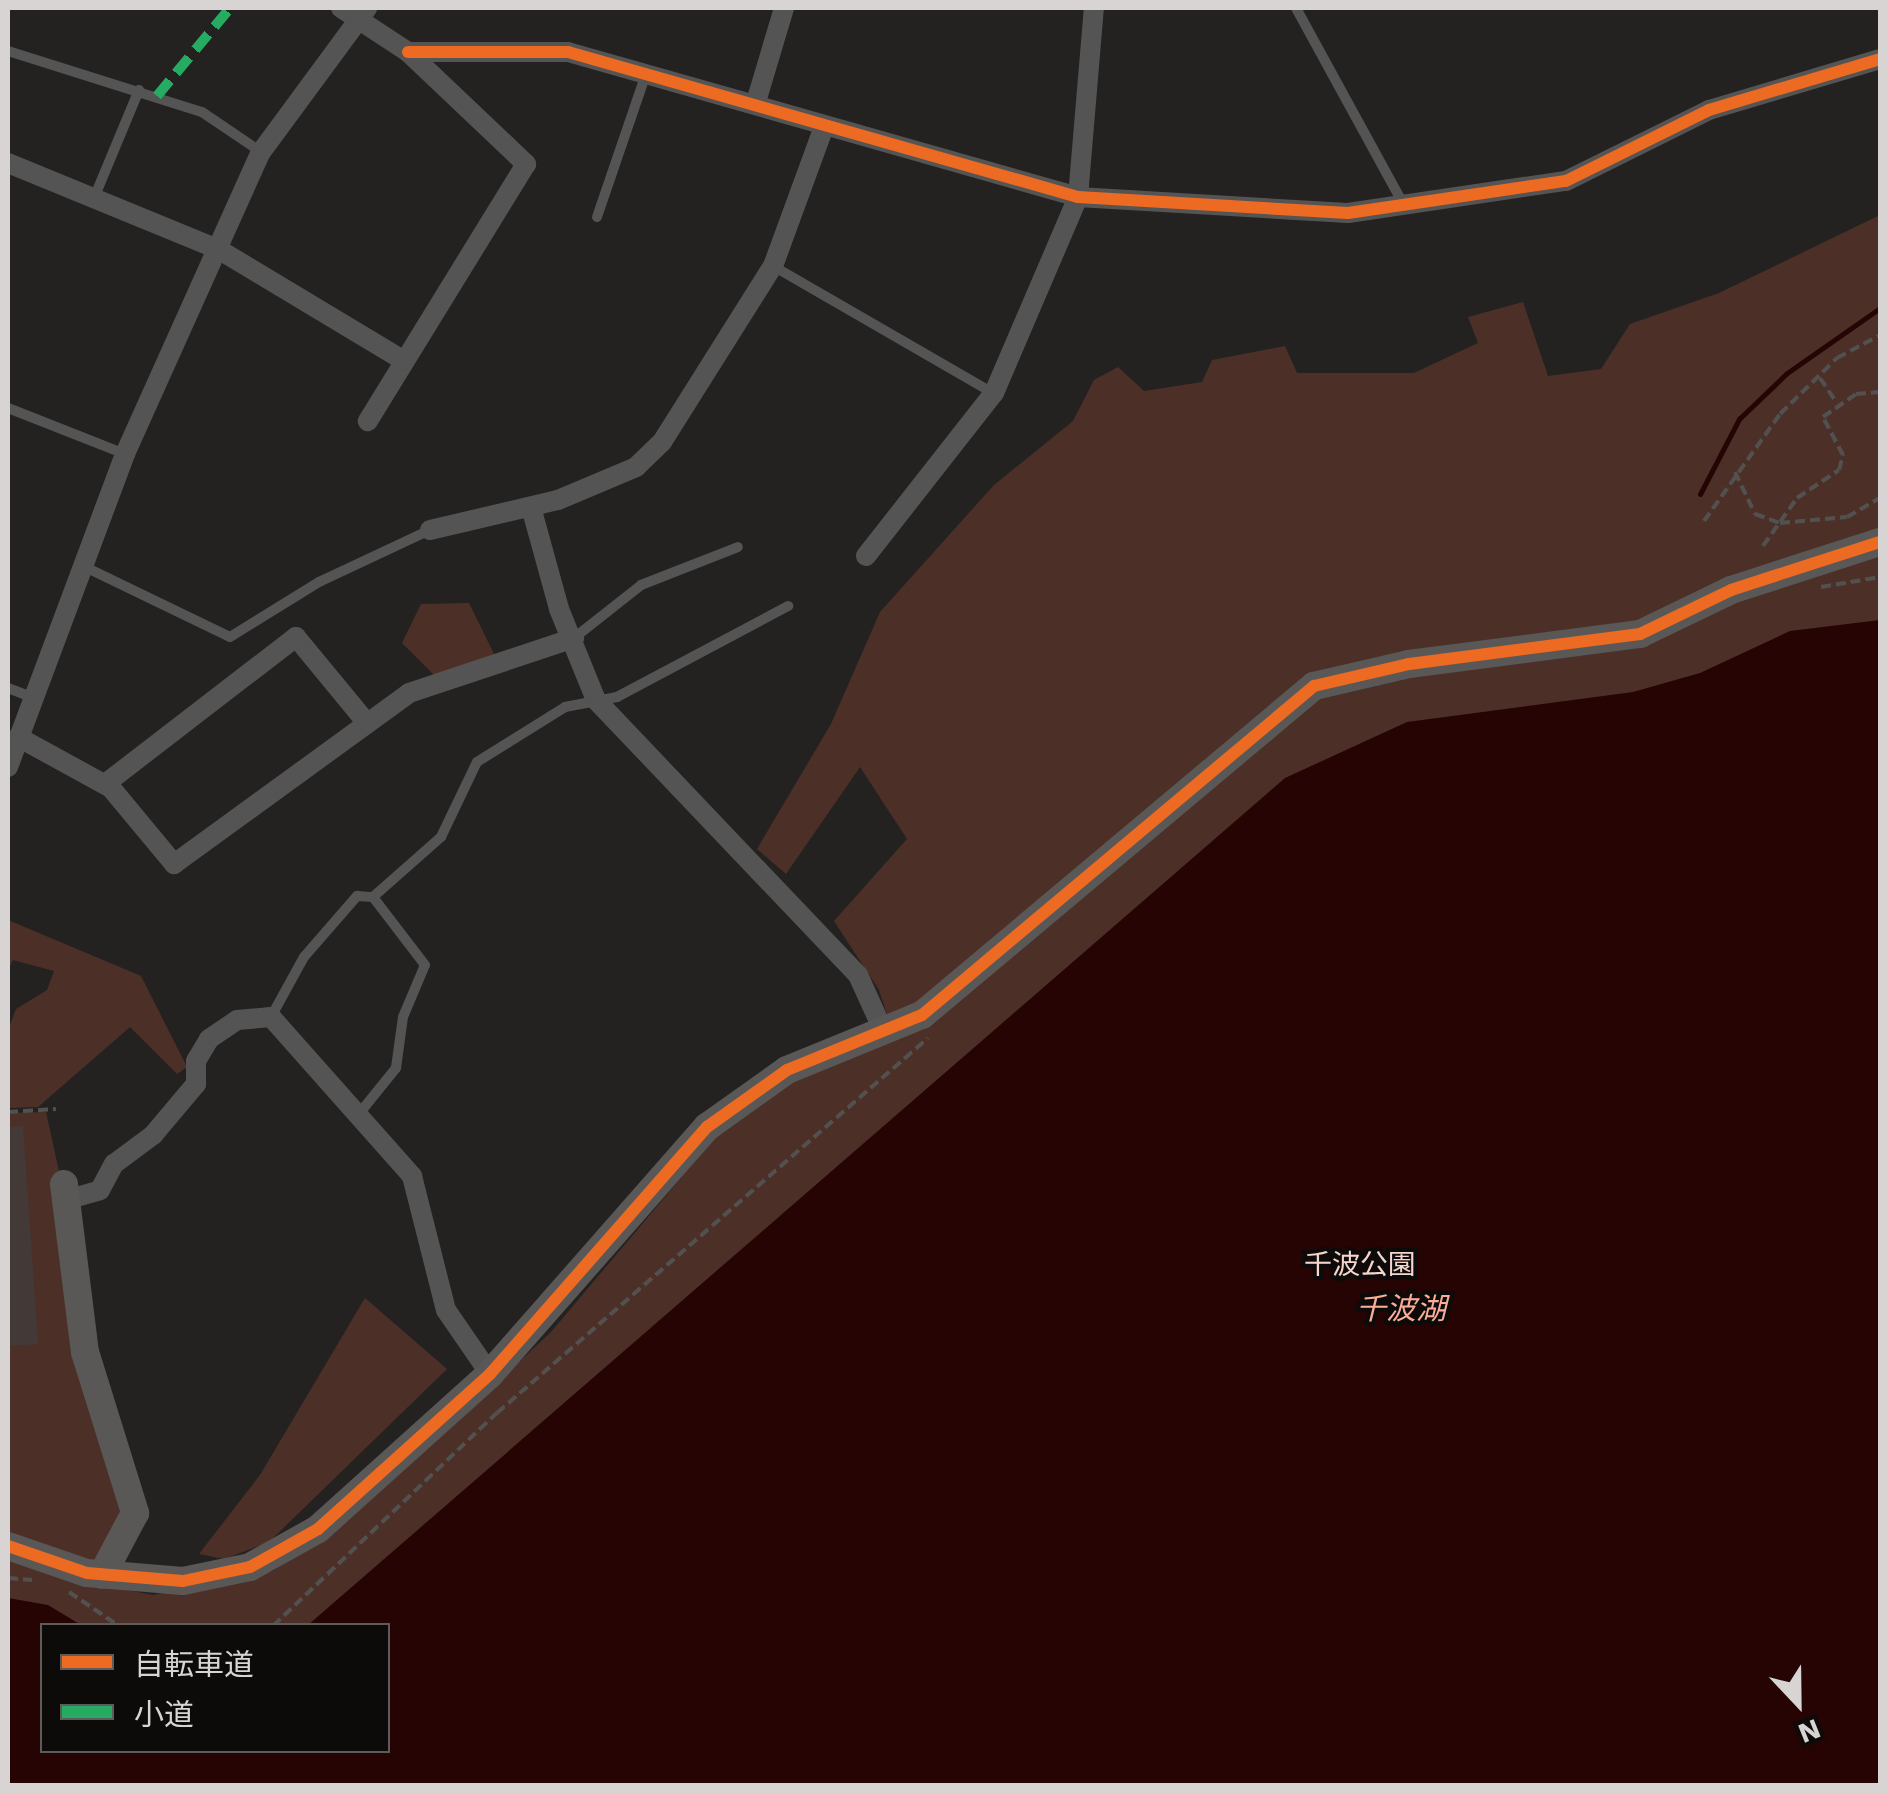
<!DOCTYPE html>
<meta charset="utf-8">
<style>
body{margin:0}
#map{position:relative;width:1888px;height:1793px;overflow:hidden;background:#242220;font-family:"Work Sans","Noto Sans JP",sans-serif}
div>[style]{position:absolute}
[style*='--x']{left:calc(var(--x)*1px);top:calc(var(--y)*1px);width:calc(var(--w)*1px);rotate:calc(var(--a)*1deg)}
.green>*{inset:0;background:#4c3028}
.water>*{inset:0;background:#250403}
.stream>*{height:5px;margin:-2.5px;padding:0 2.5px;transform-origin:2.5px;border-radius:2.5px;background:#250403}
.building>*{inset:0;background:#433a37}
.path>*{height:4px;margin-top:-2px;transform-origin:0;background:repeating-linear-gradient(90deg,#525150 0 10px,transparent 0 15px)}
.lane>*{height:10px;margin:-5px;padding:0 5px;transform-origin:5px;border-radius:5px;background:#555454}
.street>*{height:20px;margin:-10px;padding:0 10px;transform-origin:10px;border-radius:10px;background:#555454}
.secondary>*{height:28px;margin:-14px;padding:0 14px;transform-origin:14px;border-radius:14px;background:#595856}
.quiet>*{height:10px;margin-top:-5px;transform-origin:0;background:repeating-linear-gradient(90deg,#26ab63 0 20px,transparent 0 30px)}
.cycleway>*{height:12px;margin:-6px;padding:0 6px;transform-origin:6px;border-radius:6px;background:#ed6a23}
span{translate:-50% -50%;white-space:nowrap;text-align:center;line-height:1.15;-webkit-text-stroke:8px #0d0b0a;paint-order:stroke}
.park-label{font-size:28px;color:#f6d5cc}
.water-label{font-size:30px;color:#faac96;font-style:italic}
.frame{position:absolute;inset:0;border:10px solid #d7d4d3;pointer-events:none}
.legend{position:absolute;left:40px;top:1623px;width:350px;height:130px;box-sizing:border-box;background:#0d0b0a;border:2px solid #5e5b5a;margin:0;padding:12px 18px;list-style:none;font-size:30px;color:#d7d4d3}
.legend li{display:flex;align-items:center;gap:20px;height:50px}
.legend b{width:50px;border:2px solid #5e5b5a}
.north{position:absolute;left:1748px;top:1653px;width:100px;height:100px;-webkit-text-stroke:8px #0d0b0a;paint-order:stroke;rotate:158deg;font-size:28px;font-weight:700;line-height:40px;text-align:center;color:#d7d4d3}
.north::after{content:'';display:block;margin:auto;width:35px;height:45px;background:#d7d4d3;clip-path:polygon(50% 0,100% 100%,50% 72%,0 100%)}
</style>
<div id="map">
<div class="green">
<i style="clip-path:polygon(evenodd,1880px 215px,1880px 1785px,8px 1785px,8px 1113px,46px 1112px,60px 1176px,123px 1517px,96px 1584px,153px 1595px,273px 1571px,357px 1512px,551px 1332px,719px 1133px,796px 1077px,894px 1035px,879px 990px,834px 921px,907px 839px,860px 767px,786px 874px,757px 849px,831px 724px,880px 612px,994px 485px,1073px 421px,1094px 380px,1118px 367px,1144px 391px,1202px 382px,1212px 360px,1285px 346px,1297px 373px,1414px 373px,1478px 343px,1468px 317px,1523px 302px,1548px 376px,1601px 369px,1630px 324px,1719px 293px,1880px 215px,42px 1626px,388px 1626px,388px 1750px,42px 1750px,42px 1626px)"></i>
<i style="clip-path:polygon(469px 603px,495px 656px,435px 676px,402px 643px,421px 604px)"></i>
<i style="clip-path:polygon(8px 920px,141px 976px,187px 1067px,177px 1074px,130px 1027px,38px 1107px,8px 1108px,8px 1030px,16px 1009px,47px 990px,54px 971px,13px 960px,8px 970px)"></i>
<i style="clip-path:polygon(365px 1298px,447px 1369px,269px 1542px,224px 1559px,199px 1554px,260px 1475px)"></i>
</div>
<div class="water">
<i style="clip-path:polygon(1880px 620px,1880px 1785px,8px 1785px,8px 1598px,48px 1605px,81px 1625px,42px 1626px,42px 1750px,388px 1750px,388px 1626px,308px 1625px,1285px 778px,1407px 722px,1633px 692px,1700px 673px,1790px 631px)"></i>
</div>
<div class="stream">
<i style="--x:1700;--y:494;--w:85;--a:-62.5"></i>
<i style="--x:1739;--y:419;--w:66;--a:-43.8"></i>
<i style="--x:1787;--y:373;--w:113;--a:-35"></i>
</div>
<div class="building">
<i style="clip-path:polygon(23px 1126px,38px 1344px,8px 1346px,8px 1127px)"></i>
</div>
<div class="path">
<i style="--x:1820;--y:378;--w:30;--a:56"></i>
<i style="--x:1735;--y:472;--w:47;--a:64.5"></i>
<i style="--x:1755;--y:514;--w:27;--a:20"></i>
<i style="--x:1780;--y:523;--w:67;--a:-5.1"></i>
<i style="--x:1847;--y:517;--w:38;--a:-30"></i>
<i style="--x:1704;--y:521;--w:131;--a:-54.6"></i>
<i style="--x:1780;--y:414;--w:80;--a:-44.5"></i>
<i style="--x:1837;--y:358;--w:49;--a:-28.1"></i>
<i style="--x:1763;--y:546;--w:59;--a:-54.7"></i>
<i style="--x:1797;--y:498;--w:50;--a:-33.7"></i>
<i style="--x:1839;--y:470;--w:16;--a:-75"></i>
<i style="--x:1843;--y:455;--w:43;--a:-117.8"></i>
<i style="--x:1823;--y:417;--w:40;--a:-34.9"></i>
<i style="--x:1856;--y:394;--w:24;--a:-5"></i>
<i style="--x:1821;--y:587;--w:60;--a:-9.6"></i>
<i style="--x:8;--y:1112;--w:48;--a:-3.6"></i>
<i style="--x:8;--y:1578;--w:24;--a:5"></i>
<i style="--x:69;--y:1592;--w:60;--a:34.2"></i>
<i style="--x:273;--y:1626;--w:309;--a:-43.6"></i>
<i style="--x:497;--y:1413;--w:571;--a:-41.03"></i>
</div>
<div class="lane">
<i style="--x:1296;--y:8;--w:219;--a:61.3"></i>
<i style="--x:8;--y:51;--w:203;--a:17.5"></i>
<i style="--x:202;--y:112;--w:71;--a:34.1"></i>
<i style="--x:94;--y:198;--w:117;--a:-67.4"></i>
<i style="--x:597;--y:217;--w:151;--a:-71.1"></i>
<i style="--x:773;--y:266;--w:254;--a:30"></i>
<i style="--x:8;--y:408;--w:126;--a:21.5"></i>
<i style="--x:81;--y:565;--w:165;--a:25.8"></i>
<i style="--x:230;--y:637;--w:105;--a:-31.7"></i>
<i style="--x:319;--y:582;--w:123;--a:-25.1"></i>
<i style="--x:574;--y:638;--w:85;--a:-38.3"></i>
<i style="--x:641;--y:585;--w:104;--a:-21.4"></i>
<i style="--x:8;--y:688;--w:25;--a:21"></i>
<i style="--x:271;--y:1017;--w:68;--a:-61.2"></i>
<i style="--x:304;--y:957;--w:81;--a:-49"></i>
<i style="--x:357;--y:896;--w:16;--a:4"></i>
<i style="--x:373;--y:897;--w:91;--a:-41.4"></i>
<i style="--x:441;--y:837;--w:83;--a:-64.4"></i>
<i style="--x:477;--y:762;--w:104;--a:-32"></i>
<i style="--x:565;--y:707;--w:53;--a:-10.9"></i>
<i style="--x:617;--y:697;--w:194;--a:-28"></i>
<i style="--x:358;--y:1115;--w:60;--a:-51"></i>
<i style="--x:396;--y:1068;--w:51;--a:-82.2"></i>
<i style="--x:403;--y:1017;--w:56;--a:-67.1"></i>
<i style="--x:425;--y:965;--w:86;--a:-127.4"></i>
</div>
<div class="street">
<i style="--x:341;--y:8;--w:80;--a:33.3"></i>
<i style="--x:408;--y:52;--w:163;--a:43.5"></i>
<i style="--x:526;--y:164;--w:302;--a:121.6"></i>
<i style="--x:408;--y:52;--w:160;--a:0"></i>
<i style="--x:568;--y:52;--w:530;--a:15.87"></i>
<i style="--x:1078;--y:197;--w:270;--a:3.4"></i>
<i style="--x:1348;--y:213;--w:220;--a:-8.4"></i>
<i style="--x:1566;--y:181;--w:160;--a:-26.4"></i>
<i style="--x:1709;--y:110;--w:178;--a:-16.6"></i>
<i style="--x:756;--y:102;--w:98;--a:-73.4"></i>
<i style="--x:8;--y:163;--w:227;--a:22.3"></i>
<i style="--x:218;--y:249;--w:216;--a:31"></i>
<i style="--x:531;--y:507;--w:106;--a:74.6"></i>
<i style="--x:559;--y:609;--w:98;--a:67.9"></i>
<i style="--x:596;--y:700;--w:380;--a:46.4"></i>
<i style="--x:858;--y:975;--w:60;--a:65.6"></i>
<i style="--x:430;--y:530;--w:131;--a:-13.2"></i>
<i style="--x:558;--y:500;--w:85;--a:-22.9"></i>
<i style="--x:636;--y:467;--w:36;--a:-44"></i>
<i style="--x:662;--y:442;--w:208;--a:-57.8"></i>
<i style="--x:773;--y:266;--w:148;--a:-69.9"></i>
<i style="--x:866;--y:556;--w:207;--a:-51.9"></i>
<i style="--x:994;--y:393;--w:213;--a:-66.8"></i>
<i style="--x:1078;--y:197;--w:190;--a:-85.2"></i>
<i style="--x:18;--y:737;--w:106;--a:28.7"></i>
<i style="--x:111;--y:788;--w:99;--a:50.3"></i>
<i style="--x:174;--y:864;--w:291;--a:-36"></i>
<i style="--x:409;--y:693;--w:174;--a:-18.4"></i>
<i style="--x:8;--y:767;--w:334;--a:-69.5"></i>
<i style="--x:125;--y:454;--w:331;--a:-65.8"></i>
<i style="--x:261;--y:152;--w:179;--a:-53.6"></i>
<i style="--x:105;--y:784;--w:241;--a:-37.6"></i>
<i style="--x:296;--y:637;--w:112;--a:50.5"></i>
<i style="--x:66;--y:1200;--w:35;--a:-16"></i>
<i style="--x:100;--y:1190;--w:30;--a:-62"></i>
<i style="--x:114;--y:1164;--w:49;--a:-36.6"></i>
<i style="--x:153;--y:1135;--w:67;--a:-49.9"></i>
<i style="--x:196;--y:1084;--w:23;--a:-90"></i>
<i style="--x:196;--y:1061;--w:26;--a:-59"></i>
<i style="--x:209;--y:1039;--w:34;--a:-34"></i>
<i style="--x:237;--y:1020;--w:34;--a:-5"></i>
<i style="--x:271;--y:1017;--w:213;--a:48.4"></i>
<i style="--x:412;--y:1176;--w:138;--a:75.8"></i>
<i style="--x:446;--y:1310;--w:78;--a:55.5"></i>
</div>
<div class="secondary">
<i style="--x:64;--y:1184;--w:169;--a:82.9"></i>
<i style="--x:85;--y:1352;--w:169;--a:72.7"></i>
<i style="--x:135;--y:1513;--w:70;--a:118"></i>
<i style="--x:8;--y:1546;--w:83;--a:18.9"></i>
<i style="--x:87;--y:1573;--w:96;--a:4.8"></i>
<i style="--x:183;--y:1581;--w:68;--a:-11.8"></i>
<i style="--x:250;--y:1567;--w:78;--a:-29.2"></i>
<i style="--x:318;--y:1529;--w:232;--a:-42"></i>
<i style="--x:490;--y:1374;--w:329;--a:-48.7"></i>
<i style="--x:707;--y:1127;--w:98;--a:-35.5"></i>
<i style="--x:787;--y:1070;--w:146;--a:-22.2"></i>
<i style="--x:922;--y:1015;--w:512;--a:-40.01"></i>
<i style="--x:1314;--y:686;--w:98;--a:-13"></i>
<i style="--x:1409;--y:664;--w:233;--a:-7.4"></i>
<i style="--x:1640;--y:634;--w:101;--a:-25.8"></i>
<i style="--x:1731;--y:590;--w:157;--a:-17.9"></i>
</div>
<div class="quiet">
<i style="--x:157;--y:96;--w:114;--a:-50.3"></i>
</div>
<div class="cycleway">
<i style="--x:408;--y:52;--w:160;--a:0"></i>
<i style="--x:568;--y:52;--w:530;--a:15.87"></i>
<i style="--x:1078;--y:197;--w:270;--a:3.4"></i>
<i style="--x:1348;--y:213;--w:220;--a:-8.4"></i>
<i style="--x:1566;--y:181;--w:160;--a:-26.4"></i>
<i style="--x:1709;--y:110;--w:178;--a:-16.6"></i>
<i style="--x:8;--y:1546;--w:83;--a:18.9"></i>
<i style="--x:87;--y:1573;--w:96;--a:4.8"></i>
<i style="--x:183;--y:1581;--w:68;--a:-11.8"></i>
<i style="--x:250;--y:1567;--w:78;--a:-29.2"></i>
<i style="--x:318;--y:1529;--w:232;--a:-42"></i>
<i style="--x:490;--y:1374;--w:329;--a:-48.7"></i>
<i style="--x:707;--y:1127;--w:98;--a:-35.5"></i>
<i style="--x:787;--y:1070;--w:146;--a:-22.2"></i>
<i style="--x:922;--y:1015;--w:512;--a:-40.01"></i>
<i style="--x:1314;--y:686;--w:98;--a:-13"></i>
<i style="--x:1409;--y:664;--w:233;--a:-7.4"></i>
<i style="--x:1640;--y:634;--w:101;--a:-25.8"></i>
<i style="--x:1731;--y:590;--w:157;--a:-17.9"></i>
</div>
<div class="park-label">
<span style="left:1360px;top:1265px">千波公園</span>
</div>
<div class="water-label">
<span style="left:1401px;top:1309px">千波湖</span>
</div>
<div class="frame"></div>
<ul class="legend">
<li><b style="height:12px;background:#ed6a23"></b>自転車道</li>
<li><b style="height:12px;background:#26ab63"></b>小道</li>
</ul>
<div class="north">N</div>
</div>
